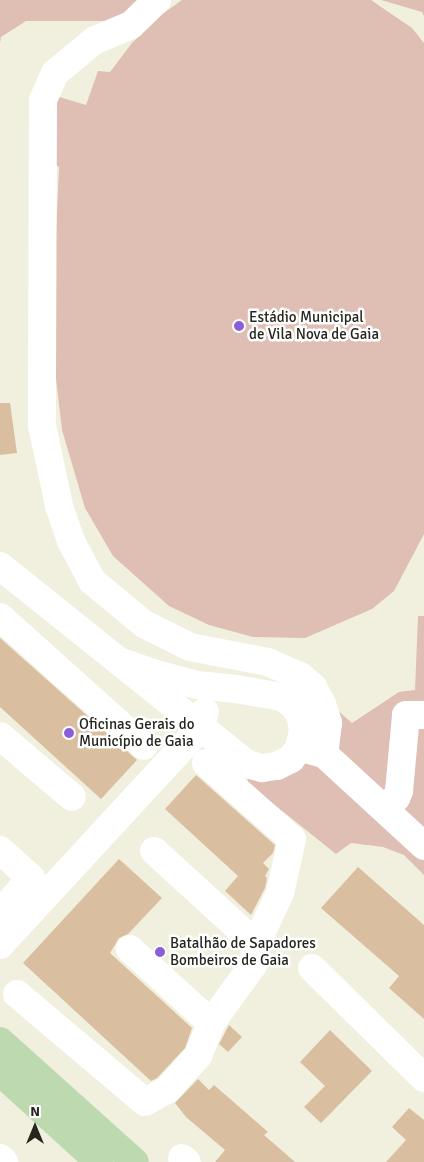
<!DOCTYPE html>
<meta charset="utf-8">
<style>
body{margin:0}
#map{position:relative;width:424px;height:1162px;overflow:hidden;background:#f1f0de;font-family:Signika,sans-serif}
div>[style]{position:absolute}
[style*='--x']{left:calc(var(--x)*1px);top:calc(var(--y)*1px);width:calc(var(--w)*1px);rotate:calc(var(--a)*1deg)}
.green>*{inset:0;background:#dfbeb4}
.building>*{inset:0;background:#dabea0}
.minor>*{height:28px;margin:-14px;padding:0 14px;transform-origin:14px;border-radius:14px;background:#fff}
.major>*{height:28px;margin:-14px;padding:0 14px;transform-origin:14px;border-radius:14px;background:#bdd9b0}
.dots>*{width:14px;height:14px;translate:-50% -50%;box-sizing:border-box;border:2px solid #fff;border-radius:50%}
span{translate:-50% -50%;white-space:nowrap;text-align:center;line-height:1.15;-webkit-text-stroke:5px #fff;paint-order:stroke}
.poi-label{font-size:15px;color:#26261f}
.left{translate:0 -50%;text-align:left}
.north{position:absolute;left:10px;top:1102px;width:50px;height:50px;-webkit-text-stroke:4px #fff;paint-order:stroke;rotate:0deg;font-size:14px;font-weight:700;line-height:20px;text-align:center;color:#26261f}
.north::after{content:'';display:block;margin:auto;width:18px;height:22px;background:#26261f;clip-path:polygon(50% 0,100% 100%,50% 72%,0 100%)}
</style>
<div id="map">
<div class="green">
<i style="clip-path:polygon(0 0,141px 0,118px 21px,26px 21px,1px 37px,0 43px)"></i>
<i style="clip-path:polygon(182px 0,371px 0,412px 28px,424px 43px,424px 534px,394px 591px,372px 609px,305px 638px,253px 637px,209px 625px,169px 606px,113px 556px,85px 508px,62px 430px,55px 370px,54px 281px,59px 167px,49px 161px,56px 96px,86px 105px,98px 71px,110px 72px,132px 43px,161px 15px)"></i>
<i style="clip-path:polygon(381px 0,424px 0,424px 16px,422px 12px)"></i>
<i style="clip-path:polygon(418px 616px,424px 616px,424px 875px,404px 855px,383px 847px,351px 843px,336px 854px,247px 783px,248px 778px,336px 709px,352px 723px,399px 692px,415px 690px)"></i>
</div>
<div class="building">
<i style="clip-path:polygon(0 403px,10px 403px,17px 453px,0 455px)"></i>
<i style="clip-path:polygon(0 638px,137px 760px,101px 799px,0 707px)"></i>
<i style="clip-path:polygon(196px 775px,275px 845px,273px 853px,263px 863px,269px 869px,265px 876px,267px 878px,265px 888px,251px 915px,225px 891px,238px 876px,165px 809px)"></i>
<i style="clip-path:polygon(119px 859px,162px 898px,128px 934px,119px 938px,110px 953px,192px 1028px,185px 1048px,157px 1078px,151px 1081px,23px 963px)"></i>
<i style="clip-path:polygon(358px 867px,424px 925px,424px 1019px,389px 988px,399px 976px,321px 908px)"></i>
<i style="clip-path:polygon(229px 1025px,242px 1037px,228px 1052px,219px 1044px)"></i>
<i style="clip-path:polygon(330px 1030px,372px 1071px,321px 1123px,304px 1107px,325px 1086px,300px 1062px)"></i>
<i style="clip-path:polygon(198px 1079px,209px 1090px,214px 1085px,268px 1132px,264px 1135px,295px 1162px,215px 1162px,225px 1150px,186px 1117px,175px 1103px)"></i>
<i style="clip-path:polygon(409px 1108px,424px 1120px,424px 1162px,386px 1162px,406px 1140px,392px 1127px)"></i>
</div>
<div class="minor">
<i style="--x:157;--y:0;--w:36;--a:136"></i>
<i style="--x:131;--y:25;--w:39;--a:157"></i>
<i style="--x:95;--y:40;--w:52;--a:140.5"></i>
<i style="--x:55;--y:73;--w:30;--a:114"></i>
<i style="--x:43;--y:100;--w:325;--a:90.2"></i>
<i style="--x:42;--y:425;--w:83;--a:78.1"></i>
<i style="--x:59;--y:506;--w:37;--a:71"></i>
<i style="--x:71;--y:541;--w:45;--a:62.3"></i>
<i style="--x:92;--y:581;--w:67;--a:39.6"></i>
<i style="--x:144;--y:624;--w:51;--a:26.6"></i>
<i style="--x:190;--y:647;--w:79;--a:10.9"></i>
<i style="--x:268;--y:662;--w:35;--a:24"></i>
<i style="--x:300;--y:676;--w:17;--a:40"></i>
<i style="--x:313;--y:687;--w:19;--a:62"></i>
<i style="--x:322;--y:704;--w:20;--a:72"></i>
<i style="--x:328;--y:723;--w:31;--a:97"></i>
<i style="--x:0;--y:566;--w:317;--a:38.7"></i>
<i style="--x:247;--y:764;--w:16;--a:15"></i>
<i style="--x:262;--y:768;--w:15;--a:-8"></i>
<i style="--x:277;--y:766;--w:16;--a:-27"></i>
<i style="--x:291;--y:759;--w:14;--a:-54"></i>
<i style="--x:299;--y:748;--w:16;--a:-76"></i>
<i style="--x:303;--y:732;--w:15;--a:-98"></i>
<i style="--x:301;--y:717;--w:14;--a:-124"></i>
<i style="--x:293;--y:705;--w:14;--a:-144"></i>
<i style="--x:282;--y:697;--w:47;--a:-170.1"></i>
<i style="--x:236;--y:689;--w:39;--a:-174"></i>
<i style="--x:197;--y:685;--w:42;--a:-165"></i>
<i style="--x:156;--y:674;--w:39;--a:-161"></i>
<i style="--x:0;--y:617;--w:193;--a:41.9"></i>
<i style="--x:0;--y:736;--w:94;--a:40.3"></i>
<i style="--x:306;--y:749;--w:19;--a:16"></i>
<i style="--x:324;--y:754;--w:136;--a:42.6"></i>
<i style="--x:206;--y:763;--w:115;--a:41.5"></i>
<i style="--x:292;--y:839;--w:55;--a:102.5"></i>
<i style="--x:280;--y:893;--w:56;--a:115.2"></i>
<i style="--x:385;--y:808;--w:15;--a:-42"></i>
<i style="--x:396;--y:798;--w:8;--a:-67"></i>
<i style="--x:399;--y:791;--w:76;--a:-84.7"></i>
<i style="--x:406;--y:715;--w:18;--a:0"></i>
<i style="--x:0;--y:850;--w:42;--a:42.1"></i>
<i style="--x:31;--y:878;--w:47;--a:131.5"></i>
<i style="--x:0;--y:945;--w:297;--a:-47.3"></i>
<i style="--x:201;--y:727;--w:16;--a:-76"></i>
<i style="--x:130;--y:949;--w:110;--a:42.4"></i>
<i style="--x:312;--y:968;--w:157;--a:44.5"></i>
<i style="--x:17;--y:994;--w:167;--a:40.2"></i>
<i style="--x:145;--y:1102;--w:25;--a:-29"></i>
<i style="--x:167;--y:1090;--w:46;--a:-47.6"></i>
<i style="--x:198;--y:1056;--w:35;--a:-68"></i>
<i style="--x:211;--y:1023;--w:72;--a:-54.1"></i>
<i style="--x:253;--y:965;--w:21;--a:-82"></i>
<i style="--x:256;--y:944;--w:138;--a:-137.6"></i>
<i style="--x:0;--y:1158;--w:6;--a:45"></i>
<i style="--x:182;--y:1158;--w:6;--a:39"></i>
</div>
<div class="major">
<i style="--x:0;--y:1041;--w:181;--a:41.9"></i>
<i style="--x:0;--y:1072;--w:134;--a:42.3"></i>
</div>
<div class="dots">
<i style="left:239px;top:326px;background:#8b5dd7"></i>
<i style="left:69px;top:733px;background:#8b5dd7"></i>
<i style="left:160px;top:952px;background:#8b5dd7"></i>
</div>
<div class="poi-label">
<span class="left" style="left:249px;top:326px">Estádio Municipal<br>de Vila Nova de Gaia</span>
<span class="left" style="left:79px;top:733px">Oficinas Gerais do<br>Município de Gaia</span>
<span class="left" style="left:170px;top:952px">Batalhão de Sapadores<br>Bombeiros de Gaia</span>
</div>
<div class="north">N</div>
</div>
